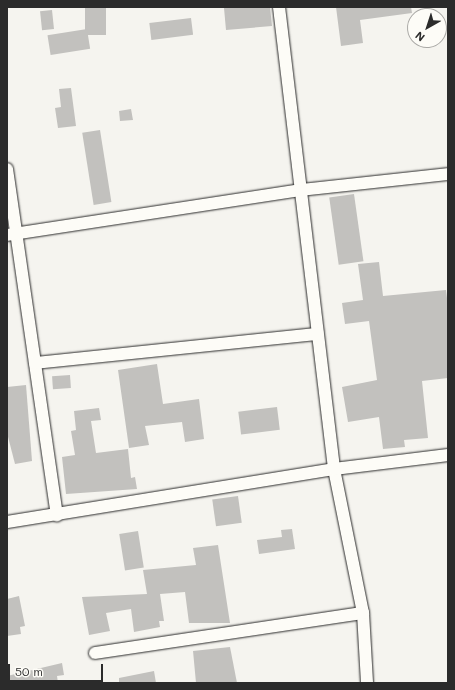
<!DOCTYPE html>
<style>
body{margin:0}
#map{position:relative;width:455px;height:690px;overflow:hidden;background:#f5f4ef;font-family:Mali,sans-serif}
div>[style]{position:absolute}
[style*='--x']{left:calc(var(--x)*1px);top:calc(var(--y)*1px);width:calc(var(--w)*1px);rotate:calc(var(--a)*1deg)}
.building>*{inset:0;background:#c2c1be;transform-origin:0 0}
.roads{filter:drop-shadow(0 0 1px #2b2b2b) drop-shadow(0 0 1px #2b2b2b)}
.minor>*{height:12px;margin:-6px;padding:0 6px;transform-origin:6px;border-radius:6px;background:#fdfcf7}
span{translate:-50% -50%;white-space:nowrap;text-align:center;line-height:1.15;-webkit-text-stroke:3.5px #fdfcf7;paint-order:stroke}
.frame{position:absolute;inset:0;border:8px solid #2b2b2b;pointer-events:none}
.north{position:absolute;left:407px;top:8px;width:40px;height:40px;box-sizing:border-box;background:#fdfcf7;border:1px solid #a9a8a5;border-radius:50%;rotate:219deg;font-size:11px;font-weight:700;line-height:16px;text-align:center;color:#2b2b2b}
.north::after{content:'';display:block;margin:auto;width:14px;height:18px;background:#2b2b2b;clip-path:polygon(50% 0,100% 100%,50% 72%,0 100%)}
.scale{position:absolute;left:8px;top:664px;width:95px;height:18px;box-sizing:border-box;border:2px solid #2b2b2b;border-top:0;padding-left:5px;font-size:12px;line-height:14px;white-space:nowrap;color:#2b2b2b;-webkit-text-stroke:3px #fdfcf7;paint-order:stroke}
</style>
<div id="map">
<div class="building">
<i style="left:85px;top:7px;width:21px;height:28px"></i>
<i style="clip-path:polygon(270px 7px,272px 26px,226px 30px,224px 8px)"></i>
<i style="clip-path:polygon(336px 7px,411px 7px,412px 13px,360px 20px,363px 43px,341px 46px)"></i>
<i style="left:52px;top:10px;width:19px;height:12px;rotate:84deg"></i>
<i style="left:191px;top:18px;width:17px;height:42px;rotate:83deg"></i>
<i style="left:87px;top:29px;width:20px;height:40px;rotate:81deg"></i>
<i style="clip-path:polygon(71px 88px,76px 126px,58px 128px,55px 108px,61px 107px,59px 89px)"></i>
<i style="clip-path:polygon(131px 109px,133px 120px,120px 121px,119px 111px)"></i>
<i style="left:100px;top:130px;width:73px;height:18px;rotate:81deg"></i>
<i style="left:354px;top:194px;width:68px;height:25px;rotate:82deg"></i>
<i style="clip-path:polygon(379px 262px,383px 296px,446px 290px,448px 306px,448px 378px,422px 381px,428px 438px,404px 440px,405px 447px,383px 449px,379px 417px,348px 422px,342px 387px,377px 380px,369px 321px,345px 324px,342px 303px,363px 300px,358px 264px)"></i>
<i style="clip-path:polygon(157px 364px,163px 404px,199px 399px,204px 439px,185px 442px,182px 422px,145px 426px,149px 445px,129px 448px,118px 370px)"></i>
<i style="left:70px;top:375px;width:13px;height:18px;rotate:86deg"></i>
<i style="clip-path:polygon(26px 385px,32px 461px,15px 464px,7px 433px,7px 387px)"></i>
<i style="left:277px;top:407px;width:23px;height:39px;rotate:83deg"></i>
<i style="clip-path:polygon(99px 408px,101px 420px,91px 421px,96px 453px,128px 449px,131px 478px,135px 477px,137px 489px,66px 494px,62px 457px,75px 455px,71px 431px,76px 430px,74px 411px)"></i>
<i style="left:238px;top:496px;width:27px;height:26px;rotate:82deg"></i>
<i style="clip-path:polygon(292px 529px,295px 549px,259px 554px,257px 540px,282px 537px,281px 530px)"></i>
<i style="left:138px;top:531px;width:37px;height:19px;rotate:81deg"></i>
<i style="clip-path:polygon(218px 545px,230px 623px,189px 623px,185px 592px,160px 594px,164px 621px,159px 621px,160px 627px,134px 632px,131px 609px,106px 613px,110px 631px,89px 635px,82px 597px,147px 594px,143px 570px,196px 565px,193px 548px)"></i>
<i style="clip-path:polygon(19px 596px,25px 626px,20px 627px,21px 634px,7px 636px,7px 599px)"></i>
<i style="clip-path:polygon(230px 647px,237px 683px,196px 683px,193px 651px)"></i>
<i style="clip-path:polygon(62px 663px,64px 675px,57px 676px,58px 683px,7px 683px,7px 676px)"></i>
<i style="clip-path:polygon(154px 671px,156px 683px,119px 683px,119px 678px)"></i>
</div>
<div class="roads">
<div class="minor">
<i style="--x:279;--y:7;--w:465;--a:83.2"></i>
<i style="--x:334;--y:469;--w:147;--a:78.6"></i>
<i style="--x:363;--y:613;--w:70;--a:86.7"></i>
<i style="--x:7;--y:169;--w:350;--a:81.8"></i>
<i style="--x:7;--y:235;--w:297;--a:-8.7"></i>
<i style="--x:301;--y:190;--w:148;--a:-6.2"></i>
<i style="--x:35;--y:363;--w:284;--a:-5.9"></i>
<i style="--x:7;--y:522;--w:331;--a:-9.2"></i>
<i style="--x:334;--y:469;--w:115;--a:-7"></i>
<i style="--x:95;--y:653;--w:271;--a:-8.5"></i>
</div>
</div>
<div class="frame"></div>
<div class="north">N</div>
<div class="scale">50 m</div>
</div>
